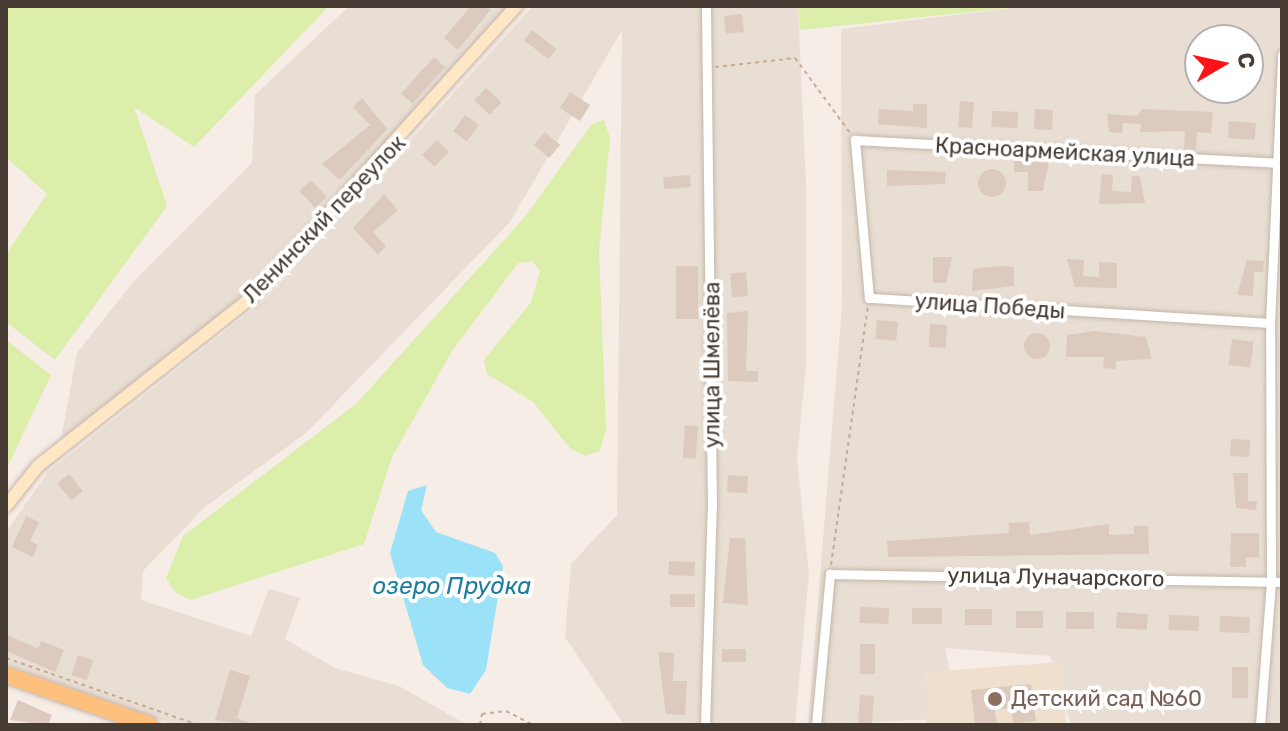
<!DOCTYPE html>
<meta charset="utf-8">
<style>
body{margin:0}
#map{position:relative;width:1288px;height:731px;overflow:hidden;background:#f5ede6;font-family:Rubik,sans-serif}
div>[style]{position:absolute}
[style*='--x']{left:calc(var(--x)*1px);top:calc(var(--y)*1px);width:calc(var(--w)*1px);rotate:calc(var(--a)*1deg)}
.residential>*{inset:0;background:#e9ded3}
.education>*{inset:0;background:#efe0ce}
.green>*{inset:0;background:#dbeeaa}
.water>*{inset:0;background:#9be2f8}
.building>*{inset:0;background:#dbcabd;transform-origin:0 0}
.round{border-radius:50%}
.path>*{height:2px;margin-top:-1px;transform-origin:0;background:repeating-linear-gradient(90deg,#c5ac97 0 4px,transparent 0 8px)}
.roads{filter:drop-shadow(0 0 2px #c4b6aa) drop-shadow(0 0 2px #c4b6aa)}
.minor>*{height:9px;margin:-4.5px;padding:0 4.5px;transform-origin:4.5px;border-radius:4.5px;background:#fff}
.secondary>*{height:12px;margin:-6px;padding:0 6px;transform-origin:6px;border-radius:6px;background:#ffe7c5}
.trunk>*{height:16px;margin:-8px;padding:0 8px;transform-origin:8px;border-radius:8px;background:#ffc07d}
.dots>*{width:22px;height:22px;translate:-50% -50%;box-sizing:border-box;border:4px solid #fff;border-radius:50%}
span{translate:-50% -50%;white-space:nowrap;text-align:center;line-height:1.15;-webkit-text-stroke:8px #fff;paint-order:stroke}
.street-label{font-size:22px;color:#483d34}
.education-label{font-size:22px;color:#785e54}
.left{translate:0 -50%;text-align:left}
.water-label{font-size:24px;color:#1e7e9d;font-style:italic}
.frame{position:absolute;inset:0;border:8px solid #483d34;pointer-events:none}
.north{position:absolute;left:1184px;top:24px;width:80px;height:80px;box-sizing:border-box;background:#fff;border:2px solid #b6b1ae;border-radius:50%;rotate:81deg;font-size:22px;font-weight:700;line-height:32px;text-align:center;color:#483d34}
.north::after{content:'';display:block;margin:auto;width:28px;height:36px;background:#ff1218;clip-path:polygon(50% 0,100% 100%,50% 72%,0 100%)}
</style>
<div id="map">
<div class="residential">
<i style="clip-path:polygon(349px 6px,508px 6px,260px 284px,61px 439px,77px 353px,134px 281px,252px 163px,255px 95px)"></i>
<i style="clip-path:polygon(533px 6px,798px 6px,806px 186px,806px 366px,797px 458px,809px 574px,795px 725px,624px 725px,565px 637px,571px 564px,617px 515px,622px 30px,510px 222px,306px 433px,205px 507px,143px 571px,141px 600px,251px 636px,269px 589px,300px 598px,285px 639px,335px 668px,399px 686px,464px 723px,504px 725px,174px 725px,6px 665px,6px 532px,48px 472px,266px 299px)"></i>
<i style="clip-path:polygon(evenodd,1028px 6px,1282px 6px,1282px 725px,1071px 725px,1050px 656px,945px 648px,959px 718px,808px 725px,842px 305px,841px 29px,1028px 6px,1200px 40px,1248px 40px,1248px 88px,1200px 88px,1200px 40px)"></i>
</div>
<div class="education">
<i style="clip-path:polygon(1062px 662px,1066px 725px,927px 725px,925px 672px)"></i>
</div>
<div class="green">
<i style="clip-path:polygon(6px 6px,329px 6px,194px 147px,134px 107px,167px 206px,55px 360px,6px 322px,6px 254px,47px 194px,6px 157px)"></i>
<i style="clip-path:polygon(798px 6px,1028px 6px,800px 30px)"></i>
<i style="clip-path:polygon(604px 120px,610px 138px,599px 251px,606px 429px,600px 451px,585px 456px,570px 448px,533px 402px,487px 374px,484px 360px,531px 302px,540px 271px,532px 261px,518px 263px,452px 351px,392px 457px,364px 544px,190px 600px,175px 592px,166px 578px,183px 536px,356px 404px,524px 218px,592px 124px)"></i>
<i style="clip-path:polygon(6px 340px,51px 375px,6px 470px)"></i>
</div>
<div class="water">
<i style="clip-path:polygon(427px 485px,421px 510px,436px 532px,495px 553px,503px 566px,486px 670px,470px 694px,447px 688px,423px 665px,390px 553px,408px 491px)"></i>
</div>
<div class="building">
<i style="clip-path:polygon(471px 6px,491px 9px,458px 50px,444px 38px)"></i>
<i style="left:742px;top:14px;width:18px;height:18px;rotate:84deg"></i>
<i style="left:532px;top:30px;width:31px;height:13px;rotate:38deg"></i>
<i style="left:434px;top:57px;width:15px;height:49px;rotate:42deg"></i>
<i style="left:486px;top:88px;width:21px;height:17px;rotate:43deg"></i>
<i style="left:570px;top:92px;width:24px;height:19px;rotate:33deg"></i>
<i style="clip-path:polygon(362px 98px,387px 129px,340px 180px,322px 164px,370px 125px,353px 107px)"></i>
<i style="left:960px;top:101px;width:14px;height:26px;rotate:4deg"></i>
<i style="clip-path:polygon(913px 104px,927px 104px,927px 128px,878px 124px,879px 109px,913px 111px)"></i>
<i style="left:1035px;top:109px;width:18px;height:20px;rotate:3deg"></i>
<i style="clip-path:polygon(1142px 109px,1213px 112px,1211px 133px,1197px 132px,1196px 150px,1184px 149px,1185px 131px,1140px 132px,1141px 124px,1123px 123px,1122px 133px,1109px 132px,1107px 114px,1137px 116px)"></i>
<i style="left:992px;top:111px;width:26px;height:16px;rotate:2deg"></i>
<i style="left:465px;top:115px;width:17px;height:20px;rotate:36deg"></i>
<i style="left:1229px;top:121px;width:27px;height:17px;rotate:4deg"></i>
<i style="left:545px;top:132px;width:20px;height:17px;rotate:41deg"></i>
<i style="left:437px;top:140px;width:17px;height:21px;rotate:45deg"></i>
<i style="clip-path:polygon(1014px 160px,1049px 162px,1043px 191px,1028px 191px,1028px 172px,1014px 172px)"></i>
<i class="round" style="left:978px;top:169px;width:28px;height:28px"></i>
<i style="clip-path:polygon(887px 170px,946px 172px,945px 184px,887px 186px)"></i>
<i style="clip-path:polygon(1102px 174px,1113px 175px,1112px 191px,1131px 192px,1132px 176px,1140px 176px,1145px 203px,1099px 204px)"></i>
<i style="left:690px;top:175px;width:12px;height:27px;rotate:85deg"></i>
<i style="left:311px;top:180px;width:23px;height:16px;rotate:47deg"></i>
<i style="clip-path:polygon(384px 194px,398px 210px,373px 232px,386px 246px,378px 255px,353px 228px)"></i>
<i style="clip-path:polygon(933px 257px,952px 257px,946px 283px,933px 283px)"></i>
<i style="clip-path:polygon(1067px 259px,1084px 260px,1083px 276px,1099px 277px,1099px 262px,1117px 263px,1117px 288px,1075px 287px)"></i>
<i style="clip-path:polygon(1247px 260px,1264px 261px,1263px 272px,1254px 272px,1253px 296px,1237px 295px)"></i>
<i style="left:676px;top:266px;width:22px;height:53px"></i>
<i style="clip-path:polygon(1000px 266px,1014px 267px,1014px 286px,972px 291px,973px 269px)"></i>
<i style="left:746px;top:272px;width:24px;height:16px;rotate:85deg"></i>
<i style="clip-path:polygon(748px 311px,746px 371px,758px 371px,758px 382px,728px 381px,727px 313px)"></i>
<i style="left:877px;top:320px;width:21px;height:19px;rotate:5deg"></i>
<i style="left:930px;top:324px;width:17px;height:23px;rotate:3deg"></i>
<i style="clip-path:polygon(1095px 331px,1146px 337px,1152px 359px,1116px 361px,1116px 369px,1103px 368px,1104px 357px,1066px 357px,1067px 335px)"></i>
<i class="round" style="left:1024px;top:333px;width:26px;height:26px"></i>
<i style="left:1232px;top:339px;width:22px;height:26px;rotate:8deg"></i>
<i style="left:685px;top:425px;width:13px;height:33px;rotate:4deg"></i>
<i style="left:1231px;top:439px;width:19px;height:17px;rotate:3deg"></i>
<i style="clip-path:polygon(1233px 473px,1248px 473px,1248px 501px,1257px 501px,1256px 510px,1236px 508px)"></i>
<i style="left:69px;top:474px;width:22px;height:15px;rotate:51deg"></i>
<i style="left:728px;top:475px;width:20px;height:17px;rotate:3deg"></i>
<i style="clip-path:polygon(26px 516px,39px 522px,30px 541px,38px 545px,33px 557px,12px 547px)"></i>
<i style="clip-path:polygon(1029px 522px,1030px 535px,1109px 524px,1109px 535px,1134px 534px,1134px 526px,1148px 526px,1149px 554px,888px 557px,887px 541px,1009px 533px,1009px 523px)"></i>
<i style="clip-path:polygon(1231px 533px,1259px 533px,1259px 558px,1246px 557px,1246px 567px,1230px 567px)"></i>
<i style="clip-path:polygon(730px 538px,745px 538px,748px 605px,723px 603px)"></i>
<i style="left:669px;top:561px;width:26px;height:14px;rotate:2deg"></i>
<i style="left:670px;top:594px;width:25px;height:13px"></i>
<i style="left:860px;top:607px;width:29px;height:16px;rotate:2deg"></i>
<i style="left:912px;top:608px;width:30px;height:16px"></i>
<i style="left:965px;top:609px;width:27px;height:16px"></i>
<i style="left:1016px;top:611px;width:27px;height:17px"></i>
<i style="left:1094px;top:612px;width:17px;height:28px;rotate:90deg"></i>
<i style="left:1117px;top:612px;width:31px;height:16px;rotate:4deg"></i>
<i style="left:1169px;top:615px;width:30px;height:15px;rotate:2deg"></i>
<i style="left:1220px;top:616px;width:30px;height:16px;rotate:2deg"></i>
<i style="clip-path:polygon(6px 634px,38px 649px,41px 641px,64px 650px,55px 672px,6px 651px)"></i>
<i style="left:860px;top:644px;width:15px;height:30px"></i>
<i style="left:722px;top:649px;width:24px;height:13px"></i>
<i style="clip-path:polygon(658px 652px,674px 653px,673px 681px,687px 681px,685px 715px,666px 714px)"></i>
<i style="left:78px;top:655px;width:16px;height:21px;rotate:18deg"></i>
<i style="left:1232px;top:667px;width:16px;height:31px"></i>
<i style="clip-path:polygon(230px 670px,250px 676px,237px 718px,255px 725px,215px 720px)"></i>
<i style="clip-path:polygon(1031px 684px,1036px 721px,1013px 724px,1011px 708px,995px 710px,997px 725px,975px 725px,971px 690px)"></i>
<i style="left:860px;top:695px;width:14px;height:30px;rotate:4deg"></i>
<i style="clip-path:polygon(18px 700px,52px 715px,48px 725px,10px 720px)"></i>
</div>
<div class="path">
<i style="--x:715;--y:67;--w:81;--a:-6.4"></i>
<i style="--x:795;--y:58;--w:93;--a:53.7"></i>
<i style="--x:831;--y:565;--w:262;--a:-81.9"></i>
<i style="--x:6;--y:658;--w:203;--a:19.2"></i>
<i style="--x:480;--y:725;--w:11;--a:-80"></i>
<i style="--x:482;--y:714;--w:24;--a:-7"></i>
<i style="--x:506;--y:711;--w:30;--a:27"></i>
</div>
<div class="roads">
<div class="minor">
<i style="--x:1270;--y:323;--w:402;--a:-176.4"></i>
<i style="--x:869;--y:298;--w:159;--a:-95.1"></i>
<i style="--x:855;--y:140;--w:422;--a:3.1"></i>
<i style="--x:705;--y:725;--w:218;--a:-88.2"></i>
<i style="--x:712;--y:507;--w:501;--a:-90.69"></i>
<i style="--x:816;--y:725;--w:152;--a:-84.7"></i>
<i style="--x:830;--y:574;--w:452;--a:1"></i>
<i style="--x:1260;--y:725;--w:144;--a:-85.6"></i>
<i style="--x:1271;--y:581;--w:258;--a:-90.2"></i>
<i style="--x:1270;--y:323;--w:269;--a:-87.4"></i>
</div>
<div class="secondary">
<i style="--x:6;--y:506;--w:51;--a:-51.3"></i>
<i style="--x:38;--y:466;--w:278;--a:-38.3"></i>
<i style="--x:256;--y:294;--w:388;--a:-47.9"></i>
</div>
<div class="trunk">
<i style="--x:6;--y:675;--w:152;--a:19.1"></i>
</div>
</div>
<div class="dots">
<i style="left:995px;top:699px;background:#8d6e63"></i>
</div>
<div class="street-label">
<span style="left:1065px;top:152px;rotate:3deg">Красноармейская улица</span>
<span style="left:324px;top:219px;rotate:-46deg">Ленинский переулок</span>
<span style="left:990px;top:306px;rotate:4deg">улица Победы</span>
<span style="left:712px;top:365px;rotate:-90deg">улица Шмелёва</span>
<span style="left:1056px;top:577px;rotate:1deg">улица Луначарского</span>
</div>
<div class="education-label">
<span class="left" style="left:1011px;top:699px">Детский сад №60</span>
</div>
<div class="water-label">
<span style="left:452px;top:587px">озеро Прудка</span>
</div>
<div class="frame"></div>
<div class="north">С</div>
</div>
